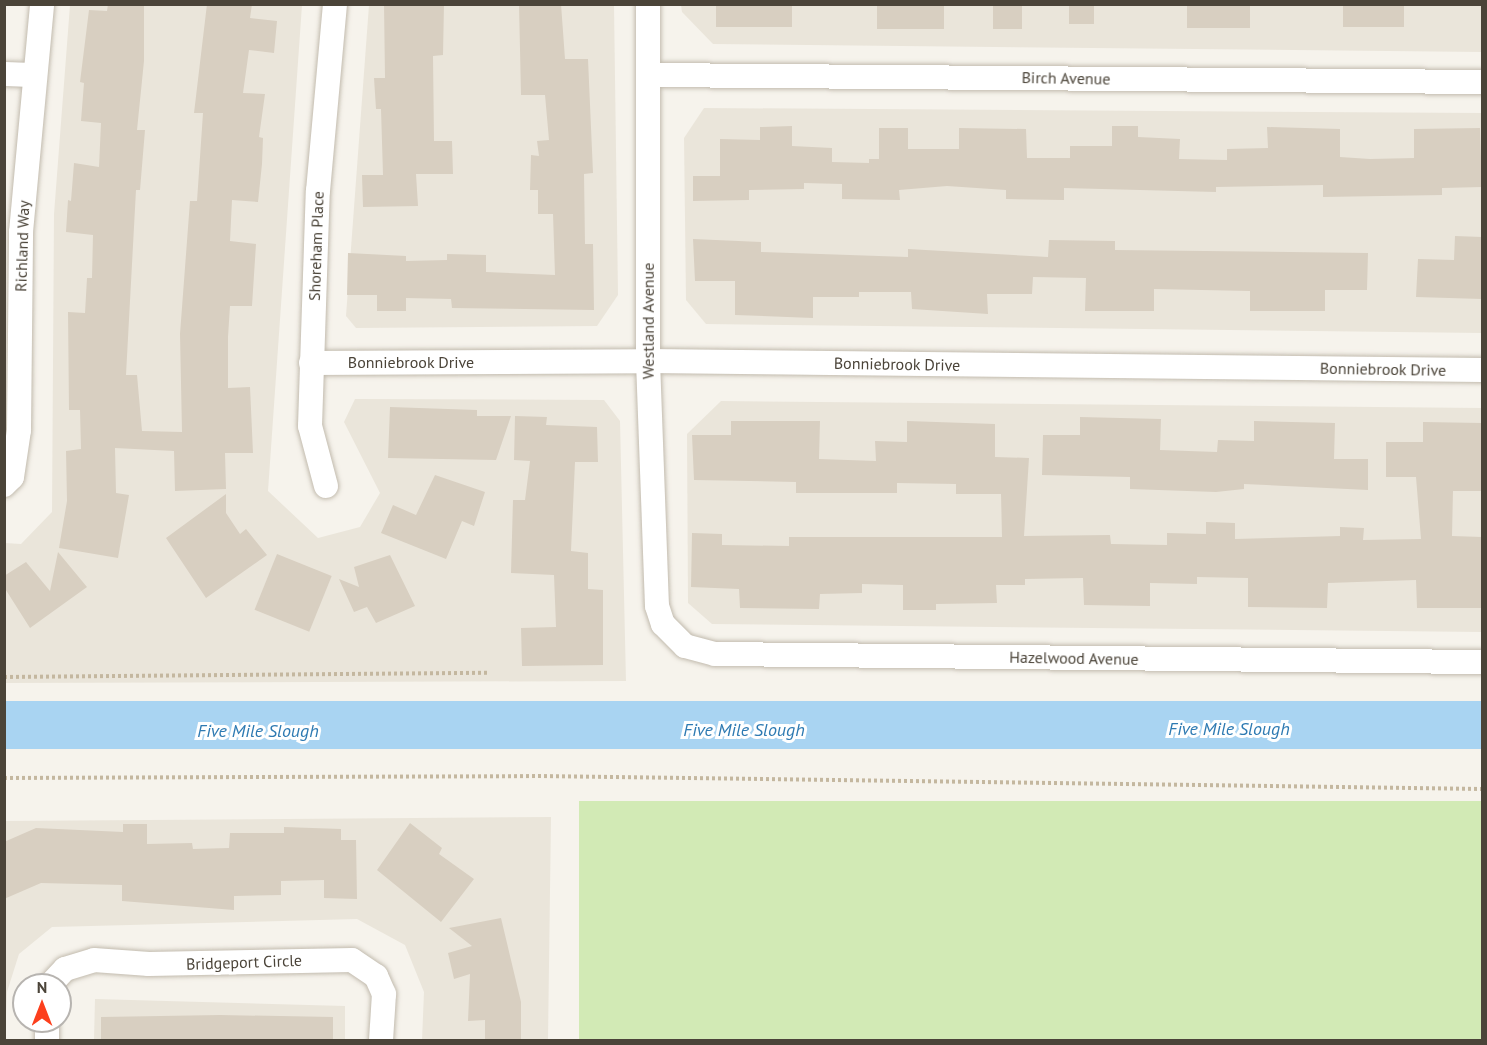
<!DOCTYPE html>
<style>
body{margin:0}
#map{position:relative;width:1487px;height:1045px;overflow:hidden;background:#f6f3ec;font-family:"PT Sans",sans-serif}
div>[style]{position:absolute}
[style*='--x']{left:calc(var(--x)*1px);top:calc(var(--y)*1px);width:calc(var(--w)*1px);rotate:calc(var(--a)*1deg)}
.residential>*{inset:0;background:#eae5da}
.green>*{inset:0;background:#d2eab5;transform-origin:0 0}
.water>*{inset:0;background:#a9d4f2;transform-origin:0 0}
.building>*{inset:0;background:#d8cfc1;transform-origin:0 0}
.path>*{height:4px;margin-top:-2px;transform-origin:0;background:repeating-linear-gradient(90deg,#c4b79f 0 3px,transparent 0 6px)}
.roads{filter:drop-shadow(0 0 2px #c2bbae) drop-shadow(0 0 2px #c2bbae)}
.minor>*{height:24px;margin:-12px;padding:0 12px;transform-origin:12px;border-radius:12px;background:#fff}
span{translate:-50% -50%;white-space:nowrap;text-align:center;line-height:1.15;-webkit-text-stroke:6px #fff;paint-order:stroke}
.street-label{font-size:16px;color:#4b4439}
.water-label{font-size:18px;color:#2e7ab2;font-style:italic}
.frame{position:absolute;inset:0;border:6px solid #4b4439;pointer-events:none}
.north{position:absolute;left:12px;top:973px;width:60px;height:60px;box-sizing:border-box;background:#fff;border:2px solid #b7b4b0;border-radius:50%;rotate:0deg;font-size:16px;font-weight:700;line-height:24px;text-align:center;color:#4b4439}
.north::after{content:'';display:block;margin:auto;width:21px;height:27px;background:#fc3f1d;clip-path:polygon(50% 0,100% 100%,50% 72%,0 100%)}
</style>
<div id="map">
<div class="residential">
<i style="clip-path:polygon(70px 5px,302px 5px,268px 491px,318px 538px,360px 527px,380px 493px,344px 422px,355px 399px,604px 400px,620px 421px,626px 681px,5px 683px,5px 543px,21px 544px,52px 512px,54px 214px)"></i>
<i style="clip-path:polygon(369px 5px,614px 5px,618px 295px,597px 326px,356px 328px,346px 316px)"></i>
<i style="clip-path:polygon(681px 5px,1482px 5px,1482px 52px,713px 44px,682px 12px)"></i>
<i style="clip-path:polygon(704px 108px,1482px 113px,1482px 333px,706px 324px,686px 300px,684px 138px)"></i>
<i style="clip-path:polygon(721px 401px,1482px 408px,1482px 632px,712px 624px,688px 603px,687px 434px)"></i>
<i style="clip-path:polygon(551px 817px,548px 1040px,422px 1040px,424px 992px,405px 945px,357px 919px,52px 927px,19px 954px,7px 992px,5px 1040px,4px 821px)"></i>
<i style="clip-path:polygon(95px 999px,345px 1006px,345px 1040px,94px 1040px)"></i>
</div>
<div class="green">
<i style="left:1482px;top:801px;width:239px;height:903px;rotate:90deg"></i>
</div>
<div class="water">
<i style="left:5px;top:701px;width:1477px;height:48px"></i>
</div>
<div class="building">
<i style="clip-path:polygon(108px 4px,144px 4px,144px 61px,137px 130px,145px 130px,140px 190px,136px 190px,126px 375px,137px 375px,142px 431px,182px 432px,180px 334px,190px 201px,197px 201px,203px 113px,194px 113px,207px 4px,252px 4px,250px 18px,277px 21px,274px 53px,249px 50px,243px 93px,265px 94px,259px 137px,263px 138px,262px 164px,258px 202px,232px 200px,230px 241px,256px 244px,252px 306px,230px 306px,228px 337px,228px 388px,250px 387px,253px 453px,225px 453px,226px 489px,175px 491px,174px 451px,115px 448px,116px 493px,129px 495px,118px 558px,59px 548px,67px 501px,66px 451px,81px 449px,80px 410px,69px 410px,68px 312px,85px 313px,87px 278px,92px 278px,93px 235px,66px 232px,68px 200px,71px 201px,74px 163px,99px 167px,101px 123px,81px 121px,84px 83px,80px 82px,89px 10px,107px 11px)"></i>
<i style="clip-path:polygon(384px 4px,444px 4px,443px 55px,433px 56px,434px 141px,452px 141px,453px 174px,416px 174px,418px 206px,363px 207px,362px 175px,383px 175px,381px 109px,376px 109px,374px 78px,385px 78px)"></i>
<i style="clip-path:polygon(519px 4px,561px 4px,565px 59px,588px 59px,593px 173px,584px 174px,585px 244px,593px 244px,594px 310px,452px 308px,451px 299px,406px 298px,406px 311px,377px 311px,377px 295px,347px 295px,348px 253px,406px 256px,406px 261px,447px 260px,447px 254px,486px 255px,486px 272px,555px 275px,553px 214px,538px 214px,538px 190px,530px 190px,531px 155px,539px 156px,537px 141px,549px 140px,545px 95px,521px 95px)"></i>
<i style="left:716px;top:4px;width:76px;height:23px"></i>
<i style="left:877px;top:4px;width:67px;height:25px"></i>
<i style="left:993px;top:4px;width:29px;height:25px"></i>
<i style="left:1069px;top:4px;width:25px;height:20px"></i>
<i style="left:1187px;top:4px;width:63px;height:24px"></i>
<i style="left:1343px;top:4px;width:61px;height:23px"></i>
<i style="clip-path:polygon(792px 126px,792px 146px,832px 148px,832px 162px,869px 163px,869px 159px,879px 159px,879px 128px,908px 128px,908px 149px,959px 149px,959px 128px,1026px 129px,1027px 158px,1070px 158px,1070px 146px,1112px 146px,1112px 126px,1138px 126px,1138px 137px,1180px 139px,1179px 159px,1227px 160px,1227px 149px,1268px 148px,1267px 127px,1340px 129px,1340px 157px,1370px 159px,1414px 158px,1414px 129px,1480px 128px,1482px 187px,1442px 188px,1442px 195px,1323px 197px,1323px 185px,1216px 187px,1216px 192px,1064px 188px,1064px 200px,1006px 199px,1006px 190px,947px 186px,899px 190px,900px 200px,842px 199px,842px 184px,804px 183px,804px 189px,749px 190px,749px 200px,693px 201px,693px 176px,720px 176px,720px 139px,760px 140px,760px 127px)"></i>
<i style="clip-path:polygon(1455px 236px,1482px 237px,1482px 299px,1416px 297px,1418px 259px,1454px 260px)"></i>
<i style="clip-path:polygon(693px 239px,761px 242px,761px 252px,908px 257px,908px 249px,1048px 257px,1049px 240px,1115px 241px,1115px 250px,1368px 253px,1367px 290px,1325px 290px,1325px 311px,1250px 311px,1250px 291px,1154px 289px,1154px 311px,1085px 311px,1086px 278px,1033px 277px,1032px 294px,987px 294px,988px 314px,912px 309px,911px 292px,859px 292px,859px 297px,813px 297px,813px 318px,735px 315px,735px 281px,695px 281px)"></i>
<i style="clip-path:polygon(390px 407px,477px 410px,477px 416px,511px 416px,496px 460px,388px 458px)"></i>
<i style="clip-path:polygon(515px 416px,547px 417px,546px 425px,597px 427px,598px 462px,575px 462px,571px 551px,588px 553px,588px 589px,603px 590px,603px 665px,522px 666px,521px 628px,556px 627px,554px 575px,511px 573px,513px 500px,525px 500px,530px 461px,514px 460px)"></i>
<i style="clip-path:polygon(1080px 417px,1161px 419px,1160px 450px,1217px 452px,1218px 440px,1254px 441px,1254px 421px,1335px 423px,1334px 459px,1368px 459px,1368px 490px,1244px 484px,1244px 489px,1216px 492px,1130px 489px,1130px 477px,1042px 475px,1043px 435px,1080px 435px)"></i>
<i style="clip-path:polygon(731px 421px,820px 421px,819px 459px,876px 461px,875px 441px,907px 442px,907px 421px,995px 424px,995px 457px,1029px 458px,1024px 536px,1110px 535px,1111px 544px,1167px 545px,1167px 533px,1206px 534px,1206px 522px,1235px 523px,1235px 539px,1340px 536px,1340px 527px,1364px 528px,1363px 540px,1421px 539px,1416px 477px,1386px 477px,1386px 442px,1423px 442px,1423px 422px,1482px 423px,1482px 491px,1453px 491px,1452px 536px,1482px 537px,1482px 608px,1417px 608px,1416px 580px,1328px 583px,1327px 608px,1248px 607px,1248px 578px,1197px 577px,1197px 584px,1150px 583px,1150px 606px,1084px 605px,1083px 578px,1025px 579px,1025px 585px,996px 585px,997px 603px,936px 604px,936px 610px,903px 610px,903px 585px,862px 584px,862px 593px,820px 594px,819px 609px,740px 608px,739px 589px,691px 587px,692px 533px,722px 534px,722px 545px,789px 546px,789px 537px,1002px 537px,1001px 494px,956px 494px,956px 484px,897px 483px,897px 493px,796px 493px,796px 482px,694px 480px,692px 435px,731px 435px)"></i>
<i style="clip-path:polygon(435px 475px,485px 492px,474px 526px,462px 521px,446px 559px,381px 533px,393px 505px,416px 515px)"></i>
<i style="clip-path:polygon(226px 494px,226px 513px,240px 534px,246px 529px,267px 555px,206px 598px,166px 538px)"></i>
<i style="clip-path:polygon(58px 552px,87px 587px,30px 628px,4px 587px,4px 576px,26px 562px,50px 591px)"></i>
<i style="left:277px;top:554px;width:59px;height:60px;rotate:22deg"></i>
<i style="clip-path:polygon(390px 555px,415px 606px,376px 623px,367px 607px,354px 612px,339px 579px,359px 587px,354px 567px)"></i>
<i style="clip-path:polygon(410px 823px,442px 848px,439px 854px,474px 879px,441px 922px,377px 870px)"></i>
<i style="clip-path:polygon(123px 824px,147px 824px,147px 844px,192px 843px,193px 849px,229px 848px,230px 833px,284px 833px,284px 827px,341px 829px,341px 840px,356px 840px,357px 899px,324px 898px,324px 880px,281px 881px,281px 895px,234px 896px,234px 910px,122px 901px,122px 885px,41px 883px,4px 899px,4px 842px,36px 828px,123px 832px)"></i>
<i style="clip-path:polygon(501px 918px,521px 1002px,521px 1041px,485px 1041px,485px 1020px,468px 1021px,470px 974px,454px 979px,448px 953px,472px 946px,449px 928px)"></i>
<i style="clip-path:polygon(220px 1015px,333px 1017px,333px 1041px,101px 1041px,101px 1017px)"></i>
</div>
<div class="path">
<i style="--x:4;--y:677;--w:486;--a:-0.5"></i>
<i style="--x:4;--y:778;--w:534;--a:-0.21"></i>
<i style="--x:538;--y:776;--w:944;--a:0.79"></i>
</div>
<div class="roads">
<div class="minor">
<i style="--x:648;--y:4;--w:357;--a:90"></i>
<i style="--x:648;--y:361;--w:245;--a:87.9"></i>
<i style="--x:657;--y:606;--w:19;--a:72"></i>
<i style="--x:663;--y:624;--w:31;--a:45"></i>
<i style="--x:685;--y:646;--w:31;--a:15"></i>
<i style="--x:715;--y:654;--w:767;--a:0.6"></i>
<i style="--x:4;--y:74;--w:29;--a:2"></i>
<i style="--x:649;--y:75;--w:833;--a:0.48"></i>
<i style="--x:311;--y:363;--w:337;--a:-0.3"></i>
<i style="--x:648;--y:361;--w:834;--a:0.62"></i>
<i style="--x:4;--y:485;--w:11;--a:-45"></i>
<i style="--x:12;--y:477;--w:48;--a:-81.5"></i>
<i style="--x:19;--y:430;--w:198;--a:-89.4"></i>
<i style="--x:21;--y:232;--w:229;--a:-84.7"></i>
<i style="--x:326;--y:486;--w:62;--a:-104.9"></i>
<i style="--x:310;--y:426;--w:235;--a:-88.1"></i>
<i style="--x:318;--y:191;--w:188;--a:-84.8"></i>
<i style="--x:50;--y:985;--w:22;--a:-47"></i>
<i style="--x:65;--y:969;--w:30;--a:-17"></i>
<i style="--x:94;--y:960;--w:55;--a:4.2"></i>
<i style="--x:149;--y:964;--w:203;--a:-1.1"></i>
<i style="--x:352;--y:960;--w:29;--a:34"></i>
<i style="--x:376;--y:976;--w:20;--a:66"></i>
<i style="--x:384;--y:994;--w:46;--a:93.7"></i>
<i style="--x:47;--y:1021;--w:19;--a:90"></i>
</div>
</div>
<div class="street-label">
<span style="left:1066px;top:78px;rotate:1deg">Birch Avenue</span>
<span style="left:22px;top:246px;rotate:-88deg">Richland Way</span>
<span style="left:316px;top:246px;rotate:-88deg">Shoreham Place</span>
<span style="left:648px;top:321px;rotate:-90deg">Westland Avenue</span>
<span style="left:411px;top:362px">Bonniebrook Drive</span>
<span style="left:897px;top:364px;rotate:1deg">Bonniebrook Drive</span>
<span style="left:1383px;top:369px;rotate:1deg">Bonniebrook Drive</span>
<span style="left:1074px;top:658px;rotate:1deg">Hazelwood Avenue</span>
<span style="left:244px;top:962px;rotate:-2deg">Bridgeport Circle</span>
</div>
<div class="water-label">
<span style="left:1229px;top:729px">Five Mile Slough</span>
<span style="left:744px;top:730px">Five Mile Slough</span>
<span style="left:258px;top:731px">Five Mile Slough</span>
</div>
<div class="frame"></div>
<div class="north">N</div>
</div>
